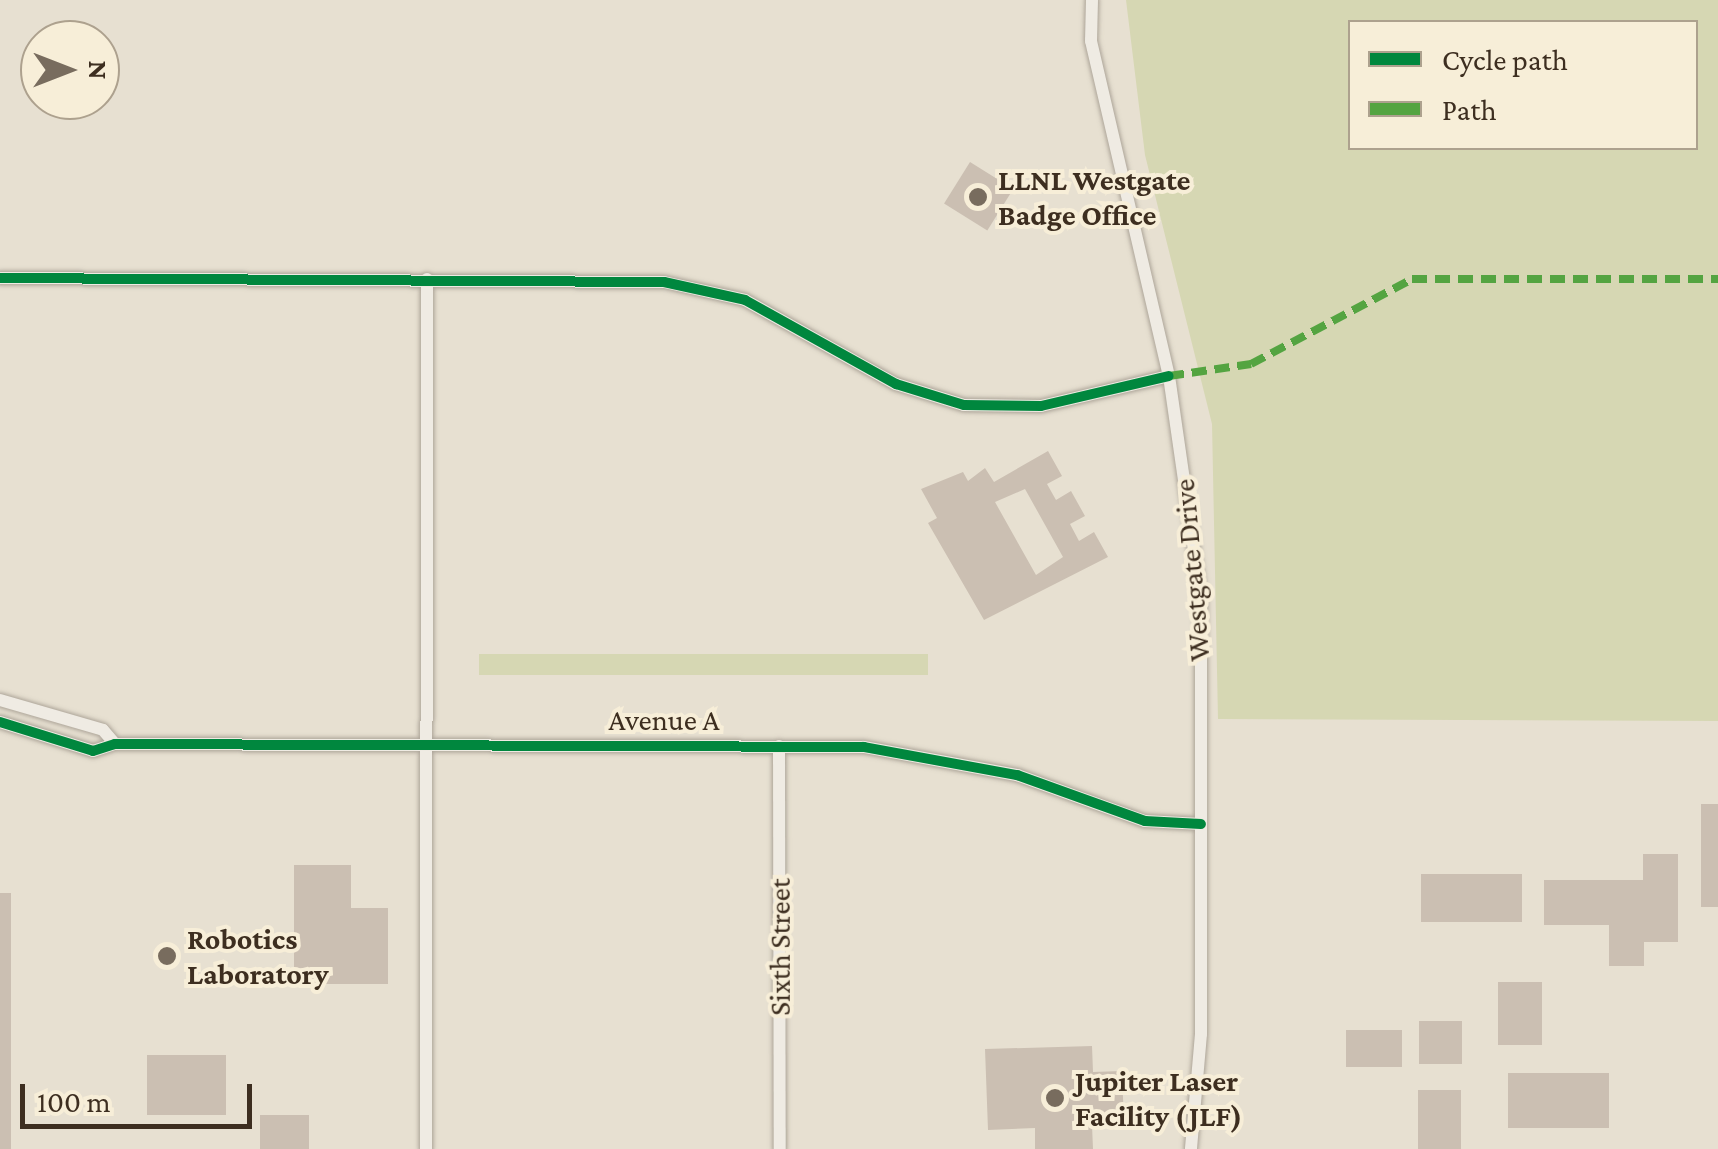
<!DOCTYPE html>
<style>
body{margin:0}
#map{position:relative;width:1718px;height:1149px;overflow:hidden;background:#e7e0d1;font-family:"Crimson Pro",serif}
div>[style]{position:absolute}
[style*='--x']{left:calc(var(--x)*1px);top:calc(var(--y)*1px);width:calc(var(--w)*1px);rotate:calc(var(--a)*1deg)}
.green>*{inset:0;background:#d6d7b3;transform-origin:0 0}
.building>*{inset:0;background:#cbbfb2;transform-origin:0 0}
.roads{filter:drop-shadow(0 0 2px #ada599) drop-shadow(0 0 2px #ada599)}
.minor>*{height:12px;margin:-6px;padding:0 6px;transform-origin:6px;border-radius:6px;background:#efebe3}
.quiet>*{height:8px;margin-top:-4px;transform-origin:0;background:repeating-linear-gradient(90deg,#54a441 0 15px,transparent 0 23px)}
.cycleway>*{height:10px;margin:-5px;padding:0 5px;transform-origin:5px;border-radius:5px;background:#00873e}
.dots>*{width:28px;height:28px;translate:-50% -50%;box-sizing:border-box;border:5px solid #f7eed8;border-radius:50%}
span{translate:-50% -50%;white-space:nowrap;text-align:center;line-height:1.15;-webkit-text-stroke:8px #f7eed8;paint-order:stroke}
.poi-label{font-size:30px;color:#3d2e20;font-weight:700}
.left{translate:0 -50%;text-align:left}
.street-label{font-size:30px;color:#3d2e20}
.legend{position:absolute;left:1348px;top:20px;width:350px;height:130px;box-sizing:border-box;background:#f7eed8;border:2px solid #ada18e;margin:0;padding:12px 18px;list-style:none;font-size:30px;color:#3d2e20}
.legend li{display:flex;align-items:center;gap:20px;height:50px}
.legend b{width:50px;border:2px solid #ada18e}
.north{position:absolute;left:20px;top:20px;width:100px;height:100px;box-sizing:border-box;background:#f7eed8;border:2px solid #ada18e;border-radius:50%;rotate:90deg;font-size:28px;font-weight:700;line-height:40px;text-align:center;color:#3d2e20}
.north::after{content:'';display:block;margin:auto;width:35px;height:45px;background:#786c5e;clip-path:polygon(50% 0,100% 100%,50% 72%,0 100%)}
.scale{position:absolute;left:20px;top:1084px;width:232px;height:45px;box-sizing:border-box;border:5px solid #3d2e20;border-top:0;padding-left:12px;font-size:30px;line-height:35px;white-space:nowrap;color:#3d2e20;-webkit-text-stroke:8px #f7eed8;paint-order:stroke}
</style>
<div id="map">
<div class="green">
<i style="clip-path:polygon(evenodd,1126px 0,1718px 0,1718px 721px,1218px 719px,1212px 424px,1145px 155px,1126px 0,1350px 22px,1696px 22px,1696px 148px,1350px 148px,1350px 22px)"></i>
<i style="left:479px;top:654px;width:449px;height:21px"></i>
</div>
<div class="building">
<i style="left:970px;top:162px;width:51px;height:49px;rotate:32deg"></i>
<i style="clip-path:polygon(evenodd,1048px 451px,1062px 476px,1047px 484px,1056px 500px,1071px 491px,1085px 516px,1070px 524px,1079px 541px,1094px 532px,1108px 557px,984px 620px,928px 523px,937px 518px,921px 489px,963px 472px,968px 481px,985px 468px,994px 482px,1048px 451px,1025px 489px,1063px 557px,1036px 575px,995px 502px,1025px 489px)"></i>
<i style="left:1701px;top:804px;width:17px;height:103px"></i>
<i style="clip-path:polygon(1643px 854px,1678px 854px,1678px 942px,1644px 942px,1644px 966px,1609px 966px,1609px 925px,1544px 925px,1544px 880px,1643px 880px)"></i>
<i style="clip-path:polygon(294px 865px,351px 865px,351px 908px,388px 908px,388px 984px,294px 984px)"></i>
<i style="left:1421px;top:874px;width:101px;height:48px"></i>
<i style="left:0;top:893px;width:11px;height:256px"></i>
<i style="left:1498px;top:982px;width:44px;height:63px"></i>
<i style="left:1419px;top:1021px;width:43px;height:43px"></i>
<i style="left:1346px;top:1030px;width:56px;height:37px"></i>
<i style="clip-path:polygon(1092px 1046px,1093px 1072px,1122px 1071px,1124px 1124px,1092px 1125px,1093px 1149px,1035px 1149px,1035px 1128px,988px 1130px,985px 1049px)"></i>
<i style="left:147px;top:1055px;width:79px;height:60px"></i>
<i style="left:1508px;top:1073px;width:101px;height:55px"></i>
<i style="left:1418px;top:1090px;width:43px;height:59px"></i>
<i style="left:260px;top:1115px;width:49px;height:34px"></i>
</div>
<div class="roads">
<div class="minor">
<i style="--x:1092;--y:0;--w:41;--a:91.4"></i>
<i style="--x:1091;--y:41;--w:344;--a:76.9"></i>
<i style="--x:1169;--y:376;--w:225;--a:81.8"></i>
<i style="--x:1201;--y:599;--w:435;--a:90"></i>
<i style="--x:1201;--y:1034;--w:115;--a:95"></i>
<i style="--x:0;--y:278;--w:664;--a:0.35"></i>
<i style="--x:664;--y:282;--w:83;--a:12.5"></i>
<i style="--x:745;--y:300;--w:173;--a:29.1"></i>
<i style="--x:896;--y:384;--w:71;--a:17.2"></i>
<i style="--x:964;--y:405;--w:77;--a:0.7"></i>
<i style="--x:1041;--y:406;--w:131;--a:-13.2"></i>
<i style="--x:0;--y:700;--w:107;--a:16.2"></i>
<i style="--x:103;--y:730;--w:18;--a:49"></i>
<i style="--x:0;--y:722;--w:97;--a:17.3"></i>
<i style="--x:93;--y:751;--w:23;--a:-18"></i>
<i style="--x:115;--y:744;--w:749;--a:0.23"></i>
<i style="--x:864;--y:747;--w:156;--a:10.4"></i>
<i style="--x:1017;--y:775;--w:136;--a:19.8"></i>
<i style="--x:1145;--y:821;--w:56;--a:3.1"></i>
<i style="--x:779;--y:746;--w:403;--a:89.9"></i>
<i style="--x:426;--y:1149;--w:870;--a:-89.93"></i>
</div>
</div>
<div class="quiet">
<i style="--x:1169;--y:376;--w:83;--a:-8.3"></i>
<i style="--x:1251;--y:364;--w:182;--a:-27.8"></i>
<i style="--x:1412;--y:279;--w:306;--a:0"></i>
</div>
<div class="cycleway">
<i style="--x:0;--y:278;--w:664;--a:0.35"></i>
<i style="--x:664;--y:282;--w:83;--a:12.5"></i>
<i style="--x:745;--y:300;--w:173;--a:29.1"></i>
<i style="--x:896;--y:384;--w:71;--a:17.2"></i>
<i style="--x:964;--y:405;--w:77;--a:0.7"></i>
<i style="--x:1041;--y:406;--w:131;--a:-13.2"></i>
<i style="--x:0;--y:722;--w:97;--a:17.3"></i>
<i style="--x:93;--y:751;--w:23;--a:-18"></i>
<i style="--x:115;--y:744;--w:749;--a:0.23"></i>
<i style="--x:864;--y:747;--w:156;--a:10.4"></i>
<i style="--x:1017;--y:775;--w:136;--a:19.8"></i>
<i style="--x:1145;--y:821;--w:56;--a:3.1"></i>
</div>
<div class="dots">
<i style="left:978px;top:197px;background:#786c5e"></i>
<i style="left:167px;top:956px;background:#786c5e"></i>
<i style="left:1055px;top:1098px;background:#786c5e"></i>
</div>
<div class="poi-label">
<span class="left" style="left:998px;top:197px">LLNL Westgate<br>Badge Office</span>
<span class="left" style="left:187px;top:956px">Robotics<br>Laboratory</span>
<span class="left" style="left:1075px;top:1098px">Jupiter Laser<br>Facility (JLF)</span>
</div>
<div class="street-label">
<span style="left:1192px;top:570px;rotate:-95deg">Westgate Drive</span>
<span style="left:664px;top:720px">Avenue A</span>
<span style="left:780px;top:947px;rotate:-90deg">Sixth Street</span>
</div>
<ul class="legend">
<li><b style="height:12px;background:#00873e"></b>Cycle path</li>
<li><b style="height:12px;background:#54a441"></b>Path</li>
</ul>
<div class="north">N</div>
<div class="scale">100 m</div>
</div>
